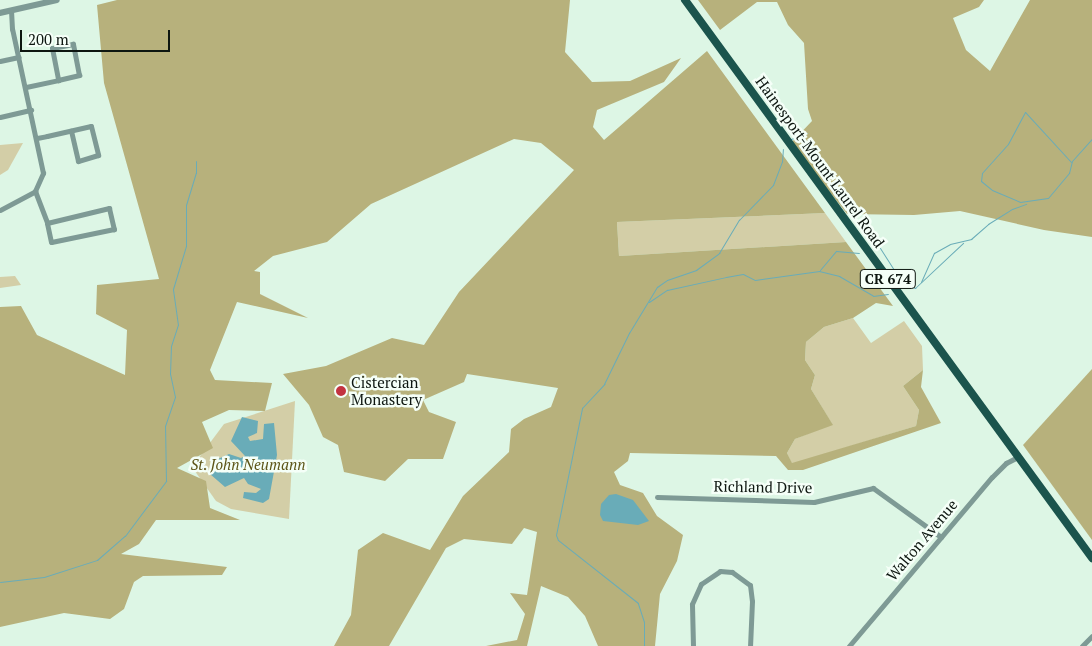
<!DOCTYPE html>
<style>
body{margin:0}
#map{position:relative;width:1092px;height:646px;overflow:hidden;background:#ddf6e5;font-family:"PT Serif",serif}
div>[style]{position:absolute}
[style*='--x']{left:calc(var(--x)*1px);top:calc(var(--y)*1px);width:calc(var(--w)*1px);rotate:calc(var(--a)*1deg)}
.green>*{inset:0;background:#d3cea7}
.forest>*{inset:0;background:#b7b17c}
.water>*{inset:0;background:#69acb8}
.stream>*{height:1px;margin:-0.5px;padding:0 0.5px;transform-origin:0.5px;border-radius:0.5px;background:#69acb8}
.minor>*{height:5px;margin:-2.5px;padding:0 2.5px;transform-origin:2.5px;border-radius:2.5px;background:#7e9a95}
.tertiary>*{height:5.5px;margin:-2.75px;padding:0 2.75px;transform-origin:2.75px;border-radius:2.75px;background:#7e9a95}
.primary>*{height:8px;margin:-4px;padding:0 4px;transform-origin:4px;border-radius:4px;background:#1b544d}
.dots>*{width:14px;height:14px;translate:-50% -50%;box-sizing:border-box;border:2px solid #f5fff8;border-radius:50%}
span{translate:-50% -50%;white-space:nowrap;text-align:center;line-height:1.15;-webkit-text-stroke:5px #f5fff8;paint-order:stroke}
.shield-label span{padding:1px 4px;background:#f5fff8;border:1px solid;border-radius:4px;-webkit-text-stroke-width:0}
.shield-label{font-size:14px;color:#0d1610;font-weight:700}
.street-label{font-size:15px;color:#0d1610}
.poi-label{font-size:15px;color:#0d1610}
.left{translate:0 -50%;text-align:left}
.park-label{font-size:15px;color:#5c5417;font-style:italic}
.scale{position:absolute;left:20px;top:30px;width:150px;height:22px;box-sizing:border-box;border:2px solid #0d1610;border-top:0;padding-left:6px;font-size:15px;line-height:18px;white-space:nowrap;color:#0d1610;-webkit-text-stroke:4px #f5fff8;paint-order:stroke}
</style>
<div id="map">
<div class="green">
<i style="clip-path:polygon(23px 143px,8px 170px,0 175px,0 145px)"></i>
<i style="clip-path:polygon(825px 213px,846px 242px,619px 256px,617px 222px)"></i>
<i style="clip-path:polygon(15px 276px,21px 285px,0 288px,0 277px)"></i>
<i style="clip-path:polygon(853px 318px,871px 343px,904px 321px,922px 346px,923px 370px,903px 386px,919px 410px,916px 426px,792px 464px,787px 453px,795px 439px,832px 424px,811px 389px,815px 375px,805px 360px,806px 342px,824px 327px)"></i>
<i style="clip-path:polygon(295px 401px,289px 519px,231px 509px,216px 501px,192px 467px,224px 424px)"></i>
</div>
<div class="forest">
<i style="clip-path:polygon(117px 0,570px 0,565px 52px,592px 82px,630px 81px,681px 58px,664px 82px,597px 110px,593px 127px,604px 140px,707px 51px,825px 213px,617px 222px,619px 256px,846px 242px,893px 306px,876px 303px,853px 318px,824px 327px,806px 342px,805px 360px,815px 375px,811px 389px,833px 425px,795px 439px,787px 453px,792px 463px,916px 426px,919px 410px,903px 386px,923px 370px,921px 387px,941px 423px,803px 470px,788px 470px,776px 456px,630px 453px,628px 461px,614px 472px,620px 485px,643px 493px,657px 516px,683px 535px,677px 561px,660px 594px,655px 646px,598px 646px,585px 616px,568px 597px,541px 586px,527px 646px,486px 646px,517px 640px,525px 614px,510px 593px,527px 595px,537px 532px,524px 528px,512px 544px,464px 539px,446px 548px,389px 646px,334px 646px,351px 615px,358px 550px,383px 533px,430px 550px,463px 496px,509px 452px,511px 429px,524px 419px,551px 407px,558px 388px,467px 374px,464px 382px,423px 400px,429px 412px,456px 422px,443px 459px,408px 459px,385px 481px,344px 472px,338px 445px,323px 437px,309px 405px,283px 374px,326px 366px,392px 338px,424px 345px,459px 292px,574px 170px,541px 143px,514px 139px,371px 204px,327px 242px,273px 256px,254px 271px,260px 272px,260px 294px,308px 318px,237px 302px,210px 370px,215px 380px,272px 383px,265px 411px,229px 410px,202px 422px,213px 448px,177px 468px,206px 481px,210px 508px,240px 520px,156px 520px,139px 544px,121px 554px,227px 567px,222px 575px,143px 576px,134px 582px,124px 609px,110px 619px,64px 613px,0 627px,0 307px,21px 306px,37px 335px,125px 375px,127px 330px,96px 314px,97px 285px,159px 279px,104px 83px,97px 5px)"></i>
<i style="clip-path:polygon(698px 0,984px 0,979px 7px,953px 18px,966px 50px,990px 71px,1030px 0,1092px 0,1092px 237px,1044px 230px,960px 211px,914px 215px,847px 214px,791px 143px,812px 121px,808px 109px,804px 43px,788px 25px,777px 2px,757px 2px,720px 30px)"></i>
<i style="clip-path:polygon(1092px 369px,1092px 540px,1023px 445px)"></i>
</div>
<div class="water">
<i style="clip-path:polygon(242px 417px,258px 421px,257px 433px,248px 437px,250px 441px,263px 439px,264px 424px,274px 423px,277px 455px,269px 499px,263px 503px,243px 498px,244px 492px,256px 493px,261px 489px,248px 484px,244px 478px,225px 487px,210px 474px,218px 459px,229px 454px,241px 458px,245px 456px,231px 441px)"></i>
<i style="clip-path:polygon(616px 494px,633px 500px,649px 521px,638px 525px,603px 521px,600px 515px,601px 504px,609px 495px)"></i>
</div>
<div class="stream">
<i style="--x:791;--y:139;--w:17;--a:-21"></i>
<i style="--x:1071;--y:162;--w:68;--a:-132.6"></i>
<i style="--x:1025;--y:112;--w:36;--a:118"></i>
<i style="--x:1008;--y:144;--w:39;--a:132"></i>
<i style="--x:982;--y:173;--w:8;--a:97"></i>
<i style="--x:981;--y:181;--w:14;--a:39"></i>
<i style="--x:992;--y:190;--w:30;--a:23"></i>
<i style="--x:1020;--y:202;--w:28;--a:-8"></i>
<i style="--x:1048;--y:198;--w:33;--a:-50"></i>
<i style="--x:1069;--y:173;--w:12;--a:-76"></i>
<i style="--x:1072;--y:161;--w:30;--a:-48"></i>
<i style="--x:873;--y:247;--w:7;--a:8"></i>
<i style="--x:880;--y:248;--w:43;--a:57.4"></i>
<i style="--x:903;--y:284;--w:13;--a:18"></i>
<i style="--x:915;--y:288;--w:66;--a:-43.2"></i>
<i style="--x:820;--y:270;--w:25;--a:-50"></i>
<i style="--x:836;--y:251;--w:23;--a:5"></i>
<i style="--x:921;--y:282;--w:32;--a:-66"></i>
<i style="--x:934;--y:253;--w:18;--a:-29"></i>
<i style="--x:950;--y:244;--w:22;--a:-13"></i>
<i style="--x:971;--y:239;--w:23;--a:-41"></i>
<i style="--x:988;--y:224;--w:28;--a:-32"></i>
<i style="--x:1012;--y:209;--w:15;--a:-20"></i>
<i style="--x:649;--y:302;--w:22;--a:-34"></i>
<i style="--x:667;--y:290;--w:60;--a:-12.4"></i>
<i style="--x:726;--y:277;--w:17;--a:-10"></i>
<i style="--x:743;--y:274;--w:13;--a:27"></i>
<i style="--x:755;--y:280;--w:65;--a:-8"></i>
<i style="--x:819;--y:271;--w:21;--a:14"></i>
<i style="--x:839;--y:276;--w:39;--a:30"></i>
<i style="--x:873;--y:296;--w:15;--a:-8"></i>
<i style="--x:0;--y:582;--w:44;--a:-6.5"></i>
<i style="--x:44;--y:577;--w:56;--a:-17.8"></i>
<i style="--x:97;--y:560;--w:37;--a:-41"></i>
<i style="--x:125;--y:536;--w:69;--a:-53.3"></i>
<i style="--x:166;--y:481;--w:55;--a:-91"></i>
<i style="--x:165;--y:426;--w:31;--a:-71"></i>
<i style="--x:175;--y:397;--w:24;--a:-102"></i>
<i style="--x:170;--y:374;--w:28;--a:-88"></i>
<i style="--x:171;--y:346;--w:22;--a:-72"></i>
<i style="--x:178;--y:325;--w:36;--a:-98"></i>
<i style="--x:173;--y:289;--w:45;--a:-73.2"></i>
<i style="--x:186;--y:246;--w:41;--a:-90"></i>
<i style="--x:186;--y:205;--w:34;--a:-73"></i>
<i style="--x:196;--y:173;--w:12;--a:-90"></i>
<i style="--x:644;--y:646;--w:24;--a:-90"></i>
<i style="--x:644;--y:622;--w:20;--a:-108"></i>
<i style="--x:638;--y:603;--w:102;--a:-141.8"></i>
<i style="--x:558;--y:540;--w:5;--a:-112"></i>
<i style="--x:556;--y:535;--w:130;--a:-78.4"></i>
<i style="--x:582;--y:408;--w:33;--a:-47"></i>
<i style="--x:604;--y:384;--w:57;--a:-63.9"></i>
<i style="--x:629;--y:333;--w:54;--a:-58.7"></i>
<i style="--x:657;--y:287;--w:12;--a:-35"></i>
<i style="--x:667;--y:280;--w:31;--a:-19"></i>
<i style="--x:696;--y:270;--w:29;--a:-36"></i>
<i style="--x:719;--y:253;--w:39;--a:-59"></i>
<i style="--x:739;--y:220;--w:49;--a:-45.8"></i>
<i style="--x:773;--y:185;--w:25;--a:-69"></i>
<i style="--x:782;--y:162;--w:13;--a:-86"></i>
</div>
<div class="minor">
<i style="--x:0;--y:61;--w:19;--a:-12"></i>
<i style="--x:26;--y:87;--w:33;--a:-12"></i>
<i style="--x:58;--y:80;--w:22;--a:-13"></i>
<i style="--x:79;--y:75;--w:32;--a:-101"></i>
<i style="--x:73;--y:44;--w:21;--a:169"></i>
<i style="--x:52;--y:48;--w:33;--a:79"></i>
<i style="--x:0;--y:117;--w:32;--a:-13"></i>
<i style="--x:37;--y:138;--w:10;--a:-11"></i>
<i style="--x:47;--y:136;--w:45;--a:-12.8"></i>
<i style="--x:91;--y:126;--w:30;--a:76"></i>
<i style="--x:98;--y:155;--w:21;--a:163"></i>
<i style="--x:78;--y:161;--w:31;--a:-103"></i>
<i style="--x:35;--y:191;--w:34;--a:69"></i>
<i style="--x:109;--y:208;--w:22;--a:77"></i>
<i style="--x:114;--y:229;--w:64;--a:168.3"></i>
<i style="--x:51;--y:242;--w:19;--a:-102"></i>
<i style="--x:47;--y:223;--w:64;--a:-13.6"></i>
<i style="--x:0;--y:210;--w:40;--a:-28"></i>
<i style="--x:35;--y:191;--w:20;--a:-66"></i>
<i style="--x:43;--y:173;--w:147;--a:-102.1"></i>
<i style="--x:12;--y:29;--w:19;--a:-93"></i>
<i style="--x:657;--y:497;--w:157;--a:1.8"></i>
<i style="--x:814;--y:502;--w:61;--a:-13.3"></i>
<i style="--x:873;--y:488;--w:84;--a:35.8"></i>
<i style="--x:693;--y:646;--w:42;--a:-91.4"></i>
<i style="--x:692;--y:604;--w:22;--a:-66"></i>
<i style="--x:701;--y:584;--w:23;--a:-34"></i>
<i style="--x:720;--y:571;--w:12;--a:5"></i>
<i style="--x:732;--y:572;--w:22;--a:36"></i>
<i style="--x:750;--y:585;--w:16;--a:83"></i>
<i style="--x:752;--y:601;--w:45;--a:92.5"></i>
<i style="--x:849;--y:646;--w:221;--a:-49.8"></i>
<i style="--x:992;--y:477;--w:20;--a:-45"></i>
<i style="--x:1006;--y:463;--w:13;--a:-27"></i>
<i style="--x:1082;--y:646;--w:14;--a:-45"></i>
</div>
<div class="tertiary">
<i style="--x:0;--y:13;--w:58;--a:-12.8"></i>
</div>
<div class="primary">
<i style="--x:685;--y:0;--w:691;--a:53.89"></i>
</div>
<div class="dots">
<i style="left:341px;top:391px;background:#c33340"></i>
</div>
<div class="shield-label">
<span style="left:888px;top:279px">CR 674</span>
</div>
<div class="street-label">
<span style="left:820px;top:162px;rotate:54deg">Hainesport-Mount Laurel Road</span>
<span style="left:763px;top:487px;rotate:1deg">Richland Drive</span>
<span style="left:922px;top:540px;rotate:-50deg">Walton Avenue</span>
</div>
<div class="poi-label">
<span class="left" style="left:351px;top:391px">Cistercian<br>Monastery</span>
</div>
<div class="park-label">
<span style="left:248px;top:465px">St. John Neumann</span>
</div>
<div class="scale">200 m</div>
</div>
